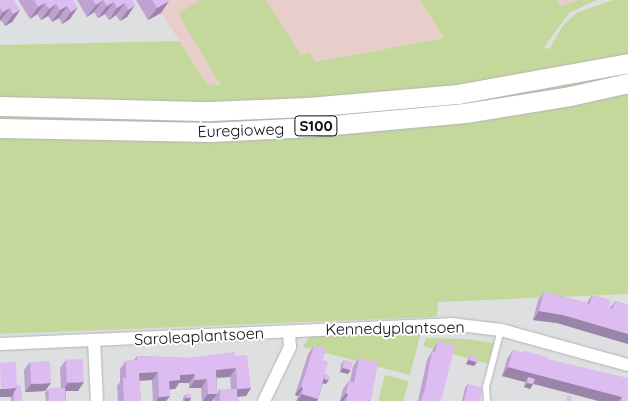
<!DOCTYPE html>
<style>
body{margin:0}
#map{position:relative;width:628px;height:401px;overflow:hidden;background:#dddfe0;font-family:Quicksand,sans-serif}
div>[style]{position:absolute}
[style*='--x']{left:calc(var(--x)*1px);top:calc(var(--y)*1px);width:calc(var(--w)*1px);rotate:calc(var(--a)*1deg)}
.industrial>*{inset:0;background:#e8ceca}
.green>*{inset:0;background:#c5d89c}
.roads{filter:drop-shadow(0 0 1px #b2b4b5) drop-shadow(0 0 1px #b2b4b5)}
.lane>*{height:6px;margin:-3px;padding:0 3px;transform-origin:3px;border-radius:3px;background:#fff}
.street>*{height:12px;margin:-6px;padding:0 6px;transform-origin:6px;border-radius:6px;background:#fff}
.primary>*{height:19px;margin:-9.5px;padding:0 9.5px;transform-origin:9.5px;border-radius:9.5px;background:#fff}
.wall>*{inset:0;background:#bea2d0}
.shaded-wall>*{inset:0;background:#9b84a9}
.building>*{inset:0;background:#ddbcf2;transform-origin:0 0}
span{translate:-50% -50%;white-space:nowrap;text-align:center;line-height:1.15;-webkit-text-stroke:4px #fff;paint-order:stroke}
.shield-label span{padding:1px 4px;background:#fff;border:1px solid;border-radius:4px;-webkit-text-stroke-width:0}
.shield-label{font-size:15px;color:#0b0c0d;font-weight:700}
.street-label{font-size:16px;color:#0b0c0d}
</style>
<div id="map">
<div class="industrial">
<i style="clip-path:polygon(153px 0,579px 0,444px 38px,315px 62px,309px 52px,235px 85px,207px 84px)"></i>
</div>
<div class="green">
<i style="clip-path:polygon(200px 0,266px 0,301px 55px,309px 52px,315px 62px,444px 38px,420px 0,556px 0,560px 6px,579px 0,597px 0,569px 13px,543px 49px,550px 48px,562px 27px,576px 13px,613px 0,628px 0,628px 58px,538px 77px,302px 103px,0 102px,0 45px,179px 41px,207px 84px,221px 85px,178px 14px)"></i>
<i style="clip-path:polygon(628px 70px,628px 77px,434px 111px,227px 124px,0 120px,0 115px,173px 119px)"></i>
<i style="clip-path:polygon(628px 91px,628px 294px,438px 302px,437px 316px,432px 317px,0 334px,0 135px,120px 138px)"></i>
<i style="clip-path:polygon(421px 332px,410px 375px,303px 347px,309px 336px)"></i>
<i style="clip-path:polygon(426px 338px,467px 339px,494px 343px,488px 364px,423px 346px)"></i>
<i style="clip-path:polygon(385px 375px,409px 381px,403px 401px,378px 401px)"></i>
</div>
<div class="roads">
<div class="lane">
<i style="--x:487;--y:401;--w:14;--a:-94"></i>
<i style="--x:486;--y:387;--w:59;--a:-75.3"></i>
</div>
<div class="street">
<i style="--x:94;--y:340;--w:61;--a:87.2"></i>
<i style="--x:0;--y:344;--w:451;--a:-2.5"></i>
<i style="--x:451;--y:324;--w:50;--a:6.8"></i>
<i style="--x:501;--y:330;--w:132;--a:15.4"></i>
<i style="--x:264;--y:401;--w:60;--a:-64.3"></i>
<i style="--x:290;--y:347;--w:15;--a:-94"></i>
</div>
<div class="primary">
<i style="--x:0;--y:106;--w:210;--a:1.4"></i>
<i style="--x:210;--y:111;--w:98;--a:-2.3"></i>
<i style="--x:308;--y:107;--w:151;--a:-5"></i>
<i style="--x:458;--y:94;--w:173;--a:-10.3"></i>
<i style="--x:0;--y:128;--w:211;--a:1.1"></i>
<i style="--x:211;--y:132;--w:100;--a:-2.9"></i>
<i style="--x:311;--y:127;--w:155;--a:-5.2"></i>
<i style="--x:465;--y:113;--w:106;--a:-9.2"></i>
<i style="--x:570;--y:96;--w:59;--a:-12.6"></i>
</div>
</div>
<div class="wall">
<i style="clip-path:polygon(0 0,20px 10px,12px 22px,5px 26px,1px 20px,0 21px)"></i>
<i style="clip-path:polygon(18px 0,73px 0,70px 19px,62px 24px,59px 18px,52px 22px,48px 16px,41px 20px,37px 14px,30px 19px)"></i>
<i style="clip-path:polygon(77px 0,132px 0,127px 17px,120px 21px,116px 15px,109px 20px,105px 14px,98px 18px,94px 12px,87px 17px)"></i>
<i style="clip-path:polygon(136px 0,169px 0,161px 13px,148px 20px)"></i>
<i style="clip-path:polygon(544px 292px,587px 303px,592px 295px,610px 308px,615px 301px,628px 305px,628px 344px,557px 323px,533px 320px,538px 300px)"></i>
<i style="clip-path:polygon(438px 341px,441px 401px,418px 401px,427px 360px)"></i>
<i style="clip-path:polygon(314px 346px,323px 360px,326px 384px,323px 383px,318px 399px,317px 401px,296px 401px,298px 396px,295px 395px,308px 354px)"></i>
<i style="clip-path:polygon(513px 350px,523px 353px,524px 351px,547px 359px,628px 401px,599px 401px,533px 384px,530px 389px,524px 387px,525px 382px,502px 376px,507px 359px)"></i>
<i style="clip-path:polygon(471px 355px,474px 366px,466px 364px,468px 359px)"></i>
<i style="clip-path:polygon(evenodd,137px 356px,187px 358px,235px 356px,251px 388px,246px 396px,237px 397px,238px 401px,214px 401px,214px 398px,212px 401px,202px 401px,201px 388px,189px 388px,189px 383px,179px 383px,175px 389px,169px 389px,170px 396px,166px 401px,153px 401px,152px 380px,139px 381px,141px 401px,118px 401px,117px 386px,120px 382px,120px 369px,126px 361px,134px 360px,137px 356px,230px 377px,231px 389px,220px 389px,217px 393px,217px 378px,230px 377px)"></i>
<i style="clip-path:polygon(359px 358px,370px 401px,340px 401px,343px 389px,349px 381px,350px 381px,353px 366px)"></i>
<i style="clip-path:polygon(66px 360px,78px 391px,66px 391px,66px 401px,46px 401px,45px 393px,48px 389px,61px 388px,60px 368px)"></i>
<i style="clip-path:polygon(344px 360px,348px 374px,340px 372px,341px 364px)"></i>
<i style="clip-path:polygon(30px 362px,45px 391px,25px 392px,24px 370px)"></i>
<i style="clip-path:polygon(468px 384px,480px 401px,462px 401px,465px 388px)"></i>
<i style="clip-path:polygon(17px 385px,22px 401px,11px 401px,11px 396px,0 397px)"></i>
<i style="clip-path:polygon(186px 394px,190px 401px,183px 401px,183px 398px)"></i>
</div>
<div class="shaded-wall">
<i style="clip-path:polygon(103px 0,94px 12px,87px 17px,96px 5px)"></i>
<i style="clip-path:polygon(169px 1px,161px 13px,148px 20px,157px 8px)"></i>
<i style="clip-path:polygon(114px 2px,105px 14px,98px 18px,107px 6px)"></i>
<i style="clip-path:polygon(45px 3px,37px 14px,30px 19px,38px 7px)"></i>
<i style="clip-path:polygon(125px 3px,116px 15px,109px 20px,117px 8px)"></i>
<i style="clip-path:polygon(56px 4px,48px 16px,41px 20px,49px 9px)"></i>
<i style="clip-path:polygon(135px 5px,127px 17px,120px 21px,128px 10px)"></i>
<i style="clip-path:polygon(67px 6px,59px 18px,52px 22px,60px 10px)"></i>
<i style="clip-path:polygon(78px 7px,70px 19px,62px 24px,71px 12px)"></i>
<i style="clip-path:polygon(10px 8px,1px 20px,0 21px,0 16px,3px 12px)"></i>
<i style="clip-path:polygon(20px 10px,12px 22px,5px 26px,13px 14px)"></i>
<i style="clip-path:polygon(539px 311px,563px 315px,628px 334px,628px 344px,557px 323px,533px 320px)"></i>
<i style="clip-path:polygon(469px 360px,477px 362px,474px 366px,466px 364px)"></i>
<i style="clip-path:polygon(508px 367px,622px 397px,619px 401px,599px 401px,527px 382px,528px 377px,525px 382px,502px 376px)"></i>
<i style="clip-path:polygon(236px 368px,230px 377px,210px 378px,216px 370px)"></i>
<i style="clip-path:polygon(343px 368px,351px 370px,348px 374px,340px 372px)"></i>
<i style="clip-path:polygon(158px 372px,152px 380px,133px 381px,139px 373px)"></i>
<i style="clip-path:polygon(195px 374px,189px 383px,179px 383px,175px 389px,163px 390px,169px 381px,180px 375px)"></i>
<i style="clip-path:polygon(323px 378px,329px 380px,326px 384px,320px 383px)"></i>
<i style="clip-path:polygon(207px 379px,201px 388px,189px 388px,195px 380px)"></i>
<i style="clip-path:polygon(84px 382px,78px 391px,62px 391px,68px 383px)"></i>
<i style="clip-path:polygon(51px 383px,45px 391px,25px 392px,31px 384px)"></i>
<i style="clip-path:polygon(527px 383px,533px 384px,530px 389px,524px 387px)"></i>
<i style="clip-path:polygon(301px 387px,303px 388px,298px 396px,295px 395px)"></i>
<i style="clip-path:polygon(17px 388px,11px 397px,0 397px,0 389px)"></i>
<i style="clip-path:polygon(251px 388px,246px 396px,231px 397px,237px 389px)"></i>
<i style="clip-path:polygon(346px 393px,348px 394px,343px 401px,340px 401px)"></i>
<i style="clip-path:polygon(208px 394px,217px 394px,212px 401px,203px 401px)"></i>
<i style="clip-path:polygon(302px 394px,318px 399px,317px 401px,297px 401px)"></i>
<i style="clip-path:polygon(170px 396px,166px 401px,156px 401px,159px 397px)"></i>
<i style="clip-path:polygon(186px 398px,191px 398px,190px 401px,184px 401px)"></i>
</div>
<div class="building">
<i style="clip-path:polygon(0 0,14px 0,20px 10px,13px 14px,10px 8px,3px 12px,0 8px)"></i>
<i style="clip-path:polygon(34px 0,73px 0,78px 7px,71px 12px,67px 6px,60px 10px,56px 4px,49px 9px,45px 3px,38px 7px)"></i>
<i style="clip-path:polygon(93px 0,132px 0,135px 5px,128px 10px,125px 3px,117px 8px,114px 2px,107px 6px,103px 0,96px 5px)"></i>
<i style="clip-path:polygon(152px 0,169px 0,169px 1px,157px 8px)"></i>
<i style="clip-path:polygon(544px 292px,590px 304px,592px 295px,611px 300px,609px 308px,613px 309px,615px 301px,628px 305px,628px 334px,563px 315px,539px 311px)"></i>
<i style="clip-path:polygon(438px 341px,455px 345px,441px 401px,421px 401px,425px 389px,432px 352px,435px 352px)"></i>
<i style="clip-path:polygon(314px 346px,326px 349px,323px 360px,328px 362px,318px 399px,302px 394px,303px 388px,301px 387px)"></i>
<i style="clip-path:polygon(513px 350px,524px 353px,524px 351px,548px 357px,547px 359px,628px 378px,628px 401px,621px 401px,622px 397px,508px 367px)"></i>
<i style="clip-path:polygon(235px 352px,235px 356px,247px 355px,251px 388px,237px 389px,236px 368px,216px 370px,217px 394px,208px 394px,207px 379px,195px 380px,195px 374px,180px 375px,180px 380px,169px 381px,170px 396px,159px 397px,158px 372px,139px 373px,141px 401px,124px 401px,123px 378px,126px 378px,126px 361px,137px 360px,137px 356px,187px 358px)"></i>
<i style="clip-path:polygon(471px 355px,478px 356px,477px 362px,469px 360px)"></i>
<i style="clip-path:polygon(359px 358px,378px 363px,371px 400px,368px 400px,368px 401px,346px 401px,348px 394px,346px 393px,349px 381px,354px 383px)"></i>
<i style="left:83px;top:359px;width:23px;height:17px;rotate:88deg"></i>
<i style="left:344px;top:360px;width:9px;height:8px;rotate:13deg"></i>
<i style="left:50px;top:361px;width:22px;height:20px;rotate:87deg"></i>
<i style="left:16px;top:362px;width:26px;height:16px;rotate:88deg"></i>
<i style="clip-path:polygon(325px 374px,330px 376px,329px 380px,324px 379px)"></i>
<i style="clip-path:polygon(528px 377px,535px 379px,533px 384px,527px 383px)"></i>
<i style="clip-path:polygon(468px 384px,483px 388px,480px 401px,464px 401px)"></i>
<i style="clip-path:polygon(17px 385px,21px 385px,22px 401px,14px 401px,14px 392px,17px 388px)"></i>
<i style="left:65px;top:388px;width:13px;height:17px;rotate:86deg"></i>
<i style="left:220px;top:389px;width:17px;height:12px"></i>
<i style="clip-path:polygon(191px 393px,191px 398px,186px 398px,186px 394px)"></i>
<i style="clip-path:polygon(567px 395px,572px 397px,571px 401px,566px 401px)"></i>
</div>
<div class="shield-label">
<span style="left:316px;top:126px">S100</span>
</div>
<div class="street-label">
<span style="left:241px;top:130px;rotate:-2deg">Euregioweg</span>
<span style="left:395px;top:328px;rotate:-1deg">Kennedyplantsoen</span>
<span style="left:199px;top:336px;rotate:-3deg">Saroleaplantsoen</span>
</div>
</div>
